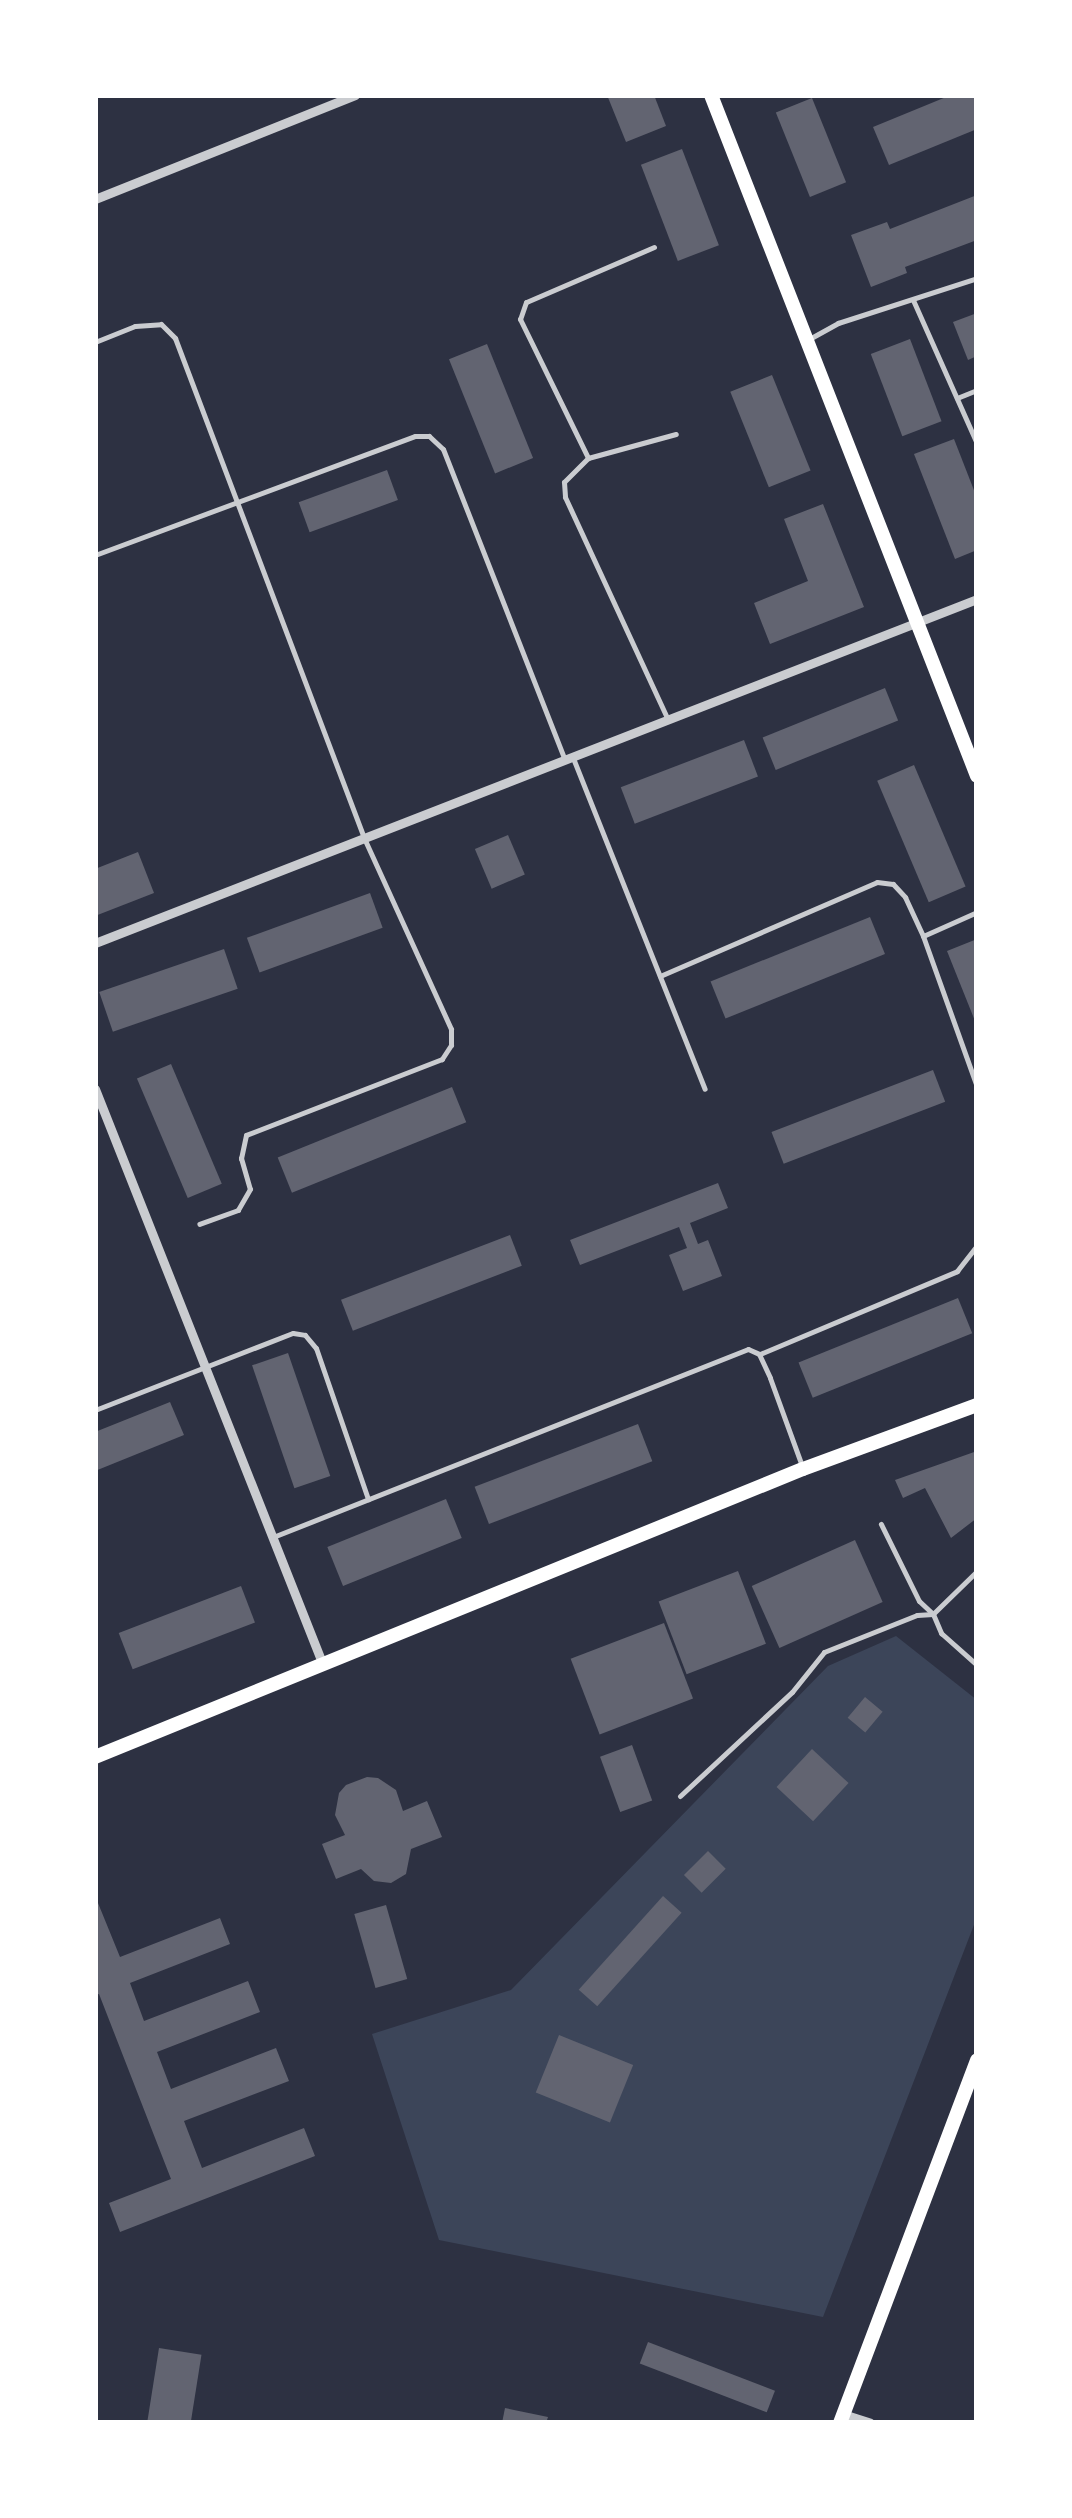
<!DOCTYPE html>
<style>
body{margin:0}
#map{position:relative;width:1072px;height:2518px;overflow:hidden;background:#2d3142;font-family:Rubik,sans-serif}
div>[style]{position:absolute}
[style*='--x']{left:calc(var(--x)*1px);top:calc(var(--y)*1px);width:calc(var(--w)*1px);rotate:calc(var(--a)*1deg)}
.green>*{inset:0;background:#3c4559}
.building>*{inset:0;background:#626471;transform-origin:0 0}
.service>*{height:5px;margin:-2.5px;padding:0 2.5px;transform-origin:2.5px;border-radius:2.5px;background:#caccd0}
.minor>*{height:9px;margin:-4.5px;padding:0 4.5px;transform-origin:4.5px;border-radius:4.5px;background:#caccd0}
.secondary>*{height:14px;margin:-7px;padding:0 7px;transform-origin:7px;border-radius:7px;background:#fff}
span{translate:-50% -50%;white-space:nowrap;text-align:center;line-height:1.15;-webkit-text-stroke:8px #fff;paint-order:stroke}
.frame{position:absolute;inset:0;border:98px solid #fff;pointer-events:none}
</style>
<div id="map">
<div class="green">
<i style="clip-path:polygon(896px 1636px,977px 1700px,977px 1917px,823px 2317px,439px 2240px,372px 2034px,511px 1990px,828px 1666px)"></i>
</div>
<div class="building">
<i style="clip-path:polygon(607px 95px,654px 95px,666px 126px,626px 142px)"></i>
<i style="clip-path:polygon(951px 95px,977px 95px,977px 129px,889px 165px,873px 127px)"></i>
<i style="left:812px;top:98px;width:91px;height:39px;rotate:68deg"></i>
<i style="left:682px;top:149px;width:103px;height:44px;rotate:69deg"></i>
<i style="clip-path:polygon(977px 195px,977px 240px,905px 267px,907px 273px,871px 287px,851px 235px,887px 222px,890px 229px)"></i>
<i style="clip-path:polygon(977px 313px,977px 356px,968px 360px,953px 322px)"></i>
<i style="left:910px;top:339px;width:88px;height:42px;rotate:69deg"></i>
<i style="left:487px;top:344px;width:123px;height:41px;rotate:68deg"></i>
<i style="left:772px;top:375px;width:103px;height:45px;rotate:68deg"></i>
<i style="clip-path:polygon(954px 439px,977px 498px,977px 550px,955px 559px,914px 454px)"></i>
<i style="left:387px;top:470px;width:32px;height:94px;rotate:70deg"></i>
<i style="clip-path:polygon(823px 504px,864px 607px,770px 644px,754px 603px,808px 581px,784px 519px)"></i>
<i style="left:885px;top:688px;width:35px;height:132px;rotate:68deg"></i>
<i style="left:744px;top:740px;width:39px;height:132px;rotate:69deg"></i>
<i style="left:914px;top:765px;width:132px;height:40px;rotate:67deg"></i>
<i style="left:508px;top:835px;width:43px;height:36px;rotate:67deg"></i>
<i style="clip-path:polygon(138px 852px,154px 893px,95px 916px,95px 869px)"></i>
<i style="left:370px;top:893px;width:37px;height:131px;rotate:70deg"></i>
<i style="left:870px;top:917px;width:40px;height:172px;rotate:68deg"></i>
<i style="clip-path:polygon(977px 939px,977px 1026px,947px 951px)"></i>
<i style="left:224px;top:949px;width:42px;height:132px;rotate:71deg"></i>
<i style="left:171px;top:1064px;width:130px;height:37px;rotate:67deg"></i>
<i style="left:933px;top:1070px;width:34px;height:173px;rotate:69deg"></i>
<i style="left:452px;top:1087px;width:38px;height:188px;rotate:68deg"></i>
<i style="clip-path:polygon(718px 1183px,728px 1208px,690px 1223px,698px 1244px,708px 1240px,722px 1276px,683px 1291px,669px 1255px,687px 1248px,679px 1227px,580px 1265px,570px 1240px)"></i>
<i style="left:510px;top:1235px;width:33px;height:181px;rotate:69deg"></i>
<i style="left:958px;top:1298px;width:38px;height:172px;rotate:68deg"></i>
<i style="left:288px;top:1353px;width:130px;height:38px;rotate:71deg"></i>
<i style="clip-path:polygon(170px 1402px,184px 1435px,95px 1471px,95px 1432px)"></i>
<i style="left:638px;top:1424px;width:40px;height:175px;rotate:69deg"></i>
<i style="clip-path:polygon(977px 1451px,977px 1518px,951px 1538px,925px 1488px,903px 1498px,895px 1480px)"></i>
<i style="left:446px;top:1499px;width:42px;height:128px;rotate:68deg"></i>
<i style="left:855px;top:1540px;width:68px;height:113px;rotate:66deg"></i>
<i style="left:738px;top:1571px;width:78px;height:85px;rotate:69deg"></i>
<i style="left:241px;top:1586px;width:39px;height:131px;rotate:69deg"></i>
<i style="left:664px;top:1623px;width:81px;height:100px;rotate:69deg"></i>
<i style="left:865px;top:1697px;width:23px;height:27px;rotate:40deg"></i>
<i style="left:632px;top:1745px;width:59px;height:34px;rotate:70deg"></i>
<i style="left:812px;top:1749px;width:50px;height:52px;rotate:43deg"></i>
<i style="clip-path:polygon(367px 1777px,378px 1778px,396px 1790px,403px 1811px,427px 1801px,442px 1837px,411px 1849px,406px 1874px,391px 1883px,374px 1881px,361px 1869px,336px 1879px,322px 1844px,345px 1835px,335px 1815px,339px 1793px,346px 1785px)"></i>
<i style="left:708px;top:1851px;width:25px;height:34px;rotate:45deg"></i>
<i style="left:663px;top:1896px;width:25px;height:126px;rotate:42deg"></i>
<i style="clip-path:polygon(98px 1903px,120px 1957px,220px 1918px,230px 1944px,130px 1983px,144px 2021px,248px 1981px,260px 2012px,157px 2052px,171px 2089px,276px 2048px,289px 2081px,184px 2121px,202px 2168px,304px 2128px,315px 2156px,120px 2232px,109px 2203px,171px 2179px,99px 1994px,95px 1995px)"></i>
<i style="left:386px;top:1905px;width:77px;height:33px;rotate:74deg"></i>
<i style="left:559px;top:2035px;width:80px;height:62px;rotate:22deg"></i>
<i style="left:648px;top:2342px;width:136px;height:23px;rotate:21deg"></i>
<i style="left:159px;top:2348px;width:43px;height:76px;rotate:9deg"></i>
<i style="clip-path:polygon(505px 2408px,548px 2417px,546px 2423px,502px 2423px)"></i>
</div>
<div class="service">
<i style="--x:654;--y:247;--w:139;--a:156.7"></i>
<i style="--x:526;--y:302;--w:18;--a:109"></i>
<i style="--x:520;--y:319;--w:155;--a:63.9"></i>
<i style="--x:588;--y:458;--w:91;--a:-15.3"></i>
<i style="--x:913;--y:300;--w:158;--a:66"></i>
<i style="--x:811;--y:338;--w:31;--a:-29"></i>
<i style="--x:838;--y:323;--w:146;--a:-17.9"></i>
<i style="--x:95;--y:342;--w:43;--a:-21.8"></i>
<i style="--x:135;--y:326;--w:26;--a:-4"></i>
<i style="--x:161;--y:324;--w:20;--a:45"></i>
<i style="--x:175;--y:338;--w:535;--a:69.29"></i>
<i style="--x:364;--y:838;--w:210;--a:65.5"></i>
<i style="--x:451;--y:1029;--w:16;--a:90"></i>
<i style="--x:451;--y:1045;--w:17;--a:123"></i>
<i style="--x:442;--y:1059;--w:210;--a:158.8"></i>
<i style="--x:246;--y:1135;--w:24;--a:102"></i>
<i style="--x:241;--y:1158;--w:32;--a:74"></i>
<i style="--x:250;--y:1189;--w:24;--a:120"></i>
<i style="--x:238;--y:1210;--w:41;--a:160.3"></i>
<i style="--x:957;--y:398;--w:22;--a:-22"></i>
<i style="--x:588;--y:458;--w:34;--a:135"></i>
<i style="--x:564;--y:482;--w:15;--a:86"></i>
<i style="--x:565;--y:497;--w:246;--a:65.2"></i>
<i style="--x:95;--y:555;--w:341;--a:-20.4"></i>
<i style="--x:415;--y:436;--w:14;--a:0"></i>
<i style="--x:429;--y:436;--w:19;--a:43"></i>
<i style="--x:443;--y:449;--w:332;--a:68.6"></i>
<i style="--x:573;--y:758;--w:356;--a:68.3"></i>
<i style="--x:977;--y:912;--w:59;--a:156"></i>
<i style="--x:923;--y:936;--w:160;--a:70.3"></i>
<i style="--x:660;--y:976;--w:236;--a:-23.4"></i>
<i style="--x:877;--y:882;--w:16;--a:7"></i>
<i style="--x:893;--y:884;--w:18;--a:47"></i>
<i style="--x:905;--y:897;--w:43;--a:65.2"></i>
<i style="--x:760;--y:1354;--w:214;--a:-22.8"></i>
<i style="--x:957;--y:1271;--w:33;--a:-52"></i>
<i style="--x:95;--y:1410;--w:212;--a:-21.3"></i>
<i style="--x:293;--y:1333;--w:12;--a:9"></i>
<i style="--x:305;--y:1335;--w:17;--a:50"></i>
<i style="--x:316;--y:1348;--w:160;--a:71"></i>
<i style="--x:273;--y:1537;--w:511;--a:-21.59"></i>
<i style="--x:748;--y:1349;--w:12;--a:24"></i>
<i style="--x:759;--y:1354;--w:26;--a:65"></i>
<i style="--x:770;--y:1378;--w:94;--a:70"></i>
<i style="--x:977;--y:1571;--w:62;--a:135.7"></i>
<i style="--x:933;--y:1614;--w:21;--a:67"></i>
<i style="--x:941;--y:1633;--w:48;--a:41.6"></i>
<i style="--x:680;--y:1796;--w:153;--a:-42.9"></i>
<i style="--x:792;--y:1692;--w:51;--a:-51.3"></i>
<i style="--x:824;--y:1652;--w:100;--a:-21.7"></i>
<i style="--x:917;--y:1615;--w:16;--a:-4"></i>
<i style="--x:933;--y:1614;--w:19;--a:-137"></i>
<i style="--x:919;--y:1601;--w:86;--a:-116.3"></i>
</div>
<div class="minor">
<i style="--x:95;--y:199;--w:280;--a:-21.8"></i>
<i style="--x:95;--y:943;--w:947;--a:-21.31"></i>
<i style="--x:95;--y:1089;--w:619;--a:68.4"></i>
<i style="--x:843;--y:2414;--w:28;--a:18"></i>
</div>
<div class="secondary">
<i style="--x:711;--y:95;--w:731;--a:68.66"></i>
<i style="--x:95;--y:1757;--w:764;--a:-22.14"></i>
<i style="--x:803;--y:1469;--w:185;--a:-20.2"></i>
<i style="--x:840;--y:2423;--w:388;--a:-69.3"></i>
</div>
<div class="frame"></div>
</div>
